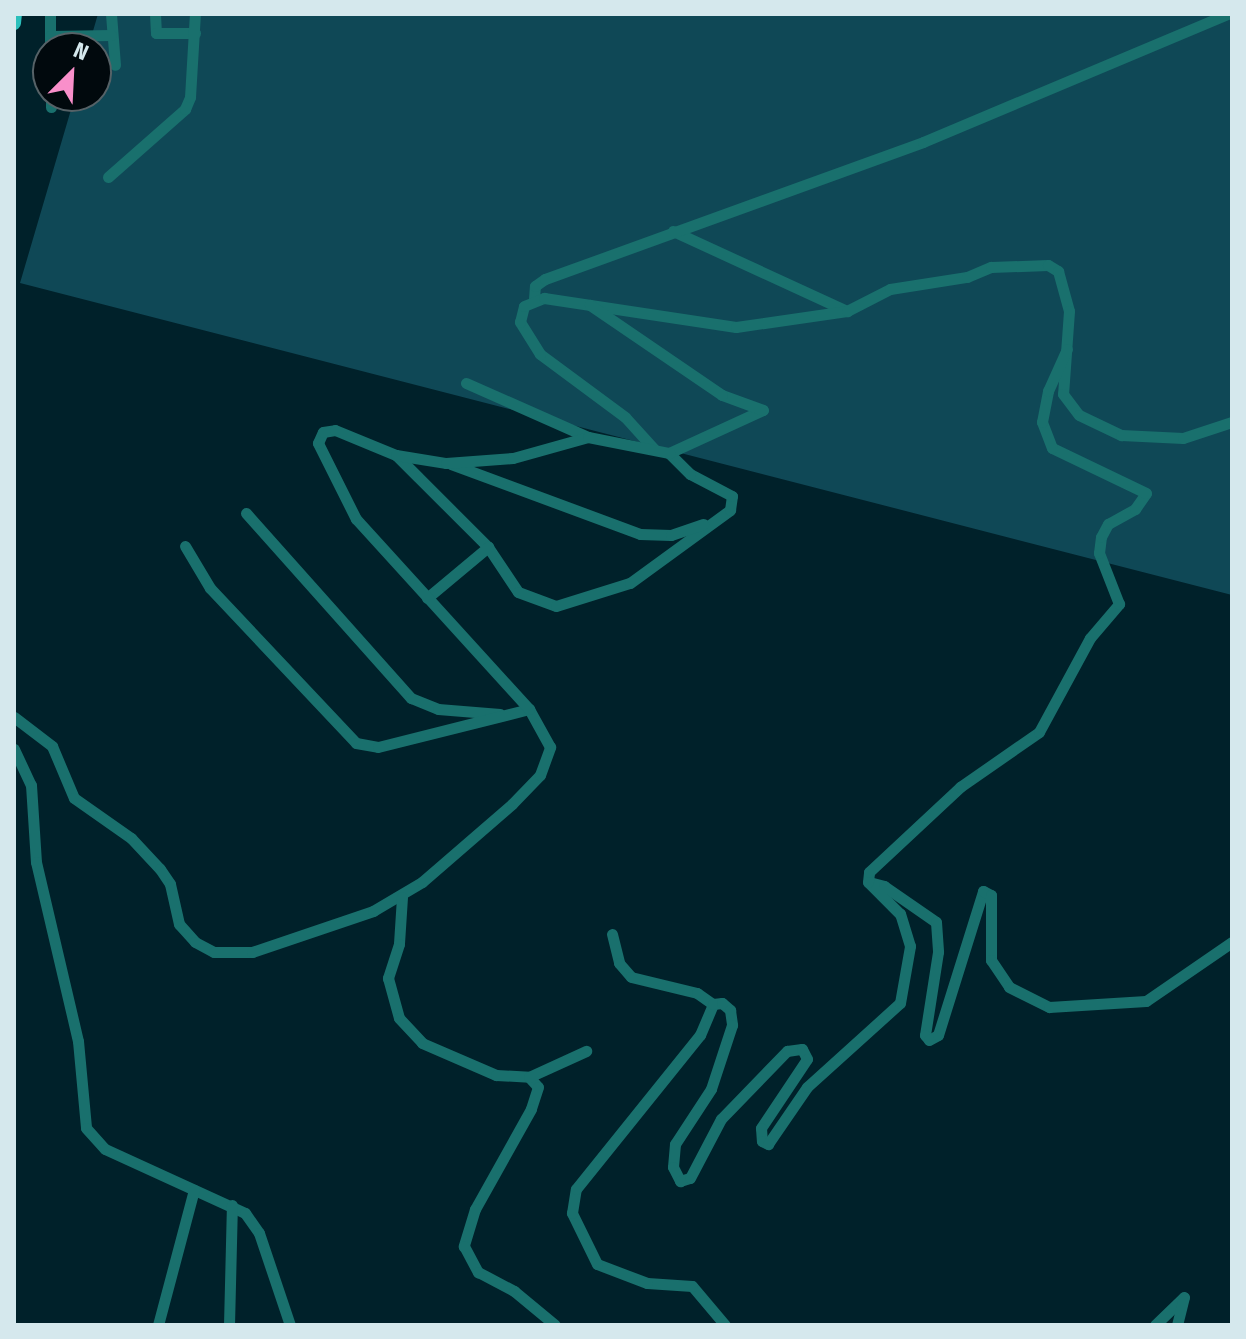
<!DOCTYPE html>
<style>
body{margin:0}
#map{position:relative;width:1246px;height:1339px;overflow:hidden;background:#00212a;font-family:"Fira Sans Condensed",sans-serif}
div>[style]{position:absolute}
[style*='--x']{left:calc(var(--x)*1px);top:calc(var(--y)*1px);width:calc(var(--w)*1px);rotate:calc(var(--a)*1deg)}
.green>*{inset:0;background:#0f4856}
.minor>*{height:11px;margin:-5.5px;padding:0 5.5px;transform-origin:5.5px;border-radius:5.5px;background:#19706d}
.major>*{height:14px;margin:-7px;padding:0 7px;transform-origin:7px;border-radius:7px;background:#2bbfbb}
span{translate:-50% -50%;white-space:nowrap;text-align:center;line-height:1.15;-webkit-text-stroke:6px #01090d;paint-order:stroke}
.frame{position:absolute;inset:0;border:16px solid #d5e8ed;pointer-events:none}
.north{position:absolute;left:32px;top:32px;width:80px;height:80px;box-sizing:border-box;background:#01090d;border:2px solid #566267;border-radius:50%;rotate:24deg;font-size:22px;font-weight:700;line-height:32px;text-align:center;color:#d5e8ed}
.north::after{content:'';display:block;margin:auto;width:28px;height:36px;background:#f98fca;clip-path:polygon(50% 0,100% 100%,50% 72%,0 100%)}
</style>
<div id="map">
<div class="green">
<i style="clip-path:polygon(98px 14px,1232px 14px,1232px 595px,20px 283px,75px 96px,96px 96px,96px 48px,88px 48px)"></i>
</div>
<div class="minor">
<i style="--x:50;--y:14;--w:34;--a:90"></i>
<i style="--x:111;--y:14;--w:51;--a:85.5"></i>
<i style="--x:155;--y:14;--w:19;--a:87"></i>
<i style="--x:156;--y:33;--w:39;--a:0"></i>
<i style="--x:50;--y:36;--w:61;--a:-0.9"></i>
<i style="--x:51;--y:96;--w:11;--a:90"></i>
<i style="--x:108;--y:177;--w:103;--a:-41.4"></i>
<i style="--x:185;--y:109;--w:13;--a:-67"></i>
<i style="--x:190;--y:97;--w:83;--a:-86.6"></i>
<i style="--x:673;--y:231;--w:192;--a:24.7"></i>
<i style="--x:534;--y:299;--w:13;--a:-86"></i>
<i style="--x:535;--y:286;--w:12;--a:-35"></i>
<i style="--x:545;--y:279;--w:402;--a:-19.9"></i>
<i style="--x:923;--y:142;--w:331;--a:-22.8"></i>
<i style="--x:466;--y:383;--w:133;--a:23.9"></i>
<i style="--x:654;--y:449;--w:43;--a:-132.2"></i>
<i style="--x:625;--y:417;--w:106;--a:-143.5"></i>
<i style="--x:540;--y:354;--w:38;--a:-122"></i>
<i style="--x:520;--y:322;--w:16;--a:-76"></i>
<i style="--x:524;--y:306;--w:22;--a:-22"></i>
<i style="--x:544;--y:298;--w:194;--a:8.6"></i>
<i style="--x:736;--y:327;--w:112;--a:-8.2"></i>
<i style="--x:847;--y:311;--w:48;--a:-27.1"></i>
<i style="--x:890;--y:289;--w:78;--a:-8.9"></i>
<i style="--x:967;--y:277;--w:26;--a:-23"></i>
<i style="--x:991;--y:267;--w:57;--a:-2"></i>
<i style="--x:1048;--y:265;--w:12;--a:31"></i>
<i style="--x:1058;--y:271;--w:41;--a:74.6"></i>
<i style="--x:1069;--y:311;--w:83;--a:94.1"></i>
<i style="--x:1063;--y:394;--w:26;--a:53"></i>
<i style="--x:1079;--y:415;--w:47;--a:25.5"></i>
<i style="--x:1121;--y:435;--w:62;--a:2.8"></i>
<i style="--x:1183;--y:438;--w:52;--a:-18.1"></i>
<i style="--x:396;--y:455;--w:130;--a:45"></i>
<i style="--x:488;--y:547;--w:54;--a:56.3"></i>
<i style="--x:518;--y:592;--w:40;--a:20.2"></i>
<i style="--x:556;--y:606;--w:77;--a:-17.3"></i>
<i style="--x:630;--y:583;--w:124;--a:-36.1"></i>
<i style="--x:730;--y:510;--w:14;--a:-82"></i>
<i style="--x:732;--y:496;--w:47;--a:-152.4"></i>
<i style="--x:690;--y:474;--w:30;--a:-135"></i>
<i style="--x:669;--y:453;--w:103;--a:-24.6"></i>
<i style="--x:763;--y:410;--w:44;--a:-159.9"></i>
<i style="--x:722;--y:395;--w:160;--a:-145.7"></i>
<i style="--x:451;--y:464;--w:202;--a:20.3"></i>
<i style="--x:640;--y:534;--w:31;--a:2"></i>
<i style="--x:671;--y:535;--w:34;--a:-19"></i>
<i style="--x:246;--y:513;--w:248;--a:48.3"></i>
<i style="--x:411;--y:698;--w:29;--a:22"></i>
<i style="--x:438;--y:709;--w:62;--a:4.6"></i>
<i style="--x:185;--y:546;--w:49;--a:59.2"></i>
<i style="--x:210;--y:588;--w:213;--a:46.7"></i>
<i style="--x:356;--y:743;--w:22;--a:10"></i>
<i style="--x:378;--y:747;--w:156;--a:-14.1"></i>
<i style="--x:427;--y:598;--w:80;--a:-39.9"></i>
<i style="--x:14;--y:717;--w:48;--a:37.3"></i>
<i style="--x:52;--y:746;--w:56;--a:67.1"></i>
<i style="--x:74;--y:798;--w:70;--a:35.1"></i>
<i style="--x:131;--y:838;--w:42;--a:46.9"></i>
<i style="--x:160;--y:869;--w:18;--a:56"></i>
<i style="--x:170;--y:884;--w:41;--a:77.3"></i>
<i style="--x:179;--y:924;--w:24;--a:48"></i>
<i style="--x:195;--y:942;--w:21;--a:28"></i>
<i style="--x:214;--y:952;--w:38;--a:0"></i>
<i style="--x:252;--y:952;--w:128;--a:-18.7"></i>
<i style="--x:373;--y:911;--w:57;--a:-30.6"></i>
<i style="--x:422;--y:882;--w:119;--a:-40.9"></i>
<i style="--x:512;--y:804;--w:40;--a:-46"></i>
<i style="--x:540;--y:775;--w:30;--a:-70"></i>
<i style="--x:550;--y:747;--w:43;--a:-118.9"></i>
<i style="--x:529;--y:709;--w:257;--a:-132.3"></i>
<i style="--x:356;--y:519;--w:85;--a:-116.6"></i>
<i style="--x:318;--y:443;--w:12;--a:-66"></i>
<i style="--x:323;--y:432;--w:12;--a:-9"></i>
<i style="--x:335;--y:430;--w:66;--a:22.3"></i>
<i style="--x:396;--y:455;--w:51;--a:9.1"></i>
<i style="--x:446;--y:463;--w:67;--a:-4.3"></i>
<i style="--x:513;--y:458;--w:78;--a:-15.6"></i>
<i style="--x:588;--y:437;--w:83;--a:11.2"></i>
<i style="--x:14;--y:749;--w:40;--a:65"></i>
<i style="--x:31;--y:785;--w:77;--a:86.3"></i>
<i style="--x:36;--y:862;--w:184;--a:76.8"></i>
<i style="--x:78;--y:1041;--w:87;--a:84.7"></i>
<i style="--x:86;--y:1128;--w:28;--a:48"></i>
<i style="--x:105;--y:1149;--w:154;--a:24.6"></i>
<i style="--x:245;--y:1213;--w:24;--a:55"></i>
<i style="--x:259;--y:1233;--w:97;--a:71.4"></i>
<i style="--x:869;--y:882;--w:16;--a:15"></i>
<i style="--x:884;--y:886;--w:63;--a:34.7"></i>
<i style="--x:936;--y:922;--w:30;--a:86"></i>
<i style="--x:938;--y:952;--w:84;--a:98.9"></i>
<i style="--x:925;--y:1035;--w:6;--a:51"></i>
<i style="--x:929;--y:1040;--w:10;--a:-29"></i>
<i style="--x:938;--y:1035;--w:151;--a:-72.6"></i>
<i style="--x:983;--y:891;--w:9;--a:27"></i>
<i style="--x:991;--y:895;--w:65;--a:90"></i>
<i style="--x:991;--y:960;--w:32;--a:56"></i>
<i style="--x:1009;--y:987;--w:45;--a:26.6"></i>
<i style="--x:1049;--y:1007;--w:97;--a:-3.5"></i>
<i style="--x:1146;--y:1001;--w:104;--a:-34.5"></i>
<i style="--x:402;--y:897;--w:47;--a:93.7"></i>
<i style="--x:399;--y:944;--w:36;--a:108"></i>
<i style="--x:388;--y:978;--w:41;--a:74.6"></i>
<i style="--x:399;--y:1018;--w:34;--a:47"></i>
<i style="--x:422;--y:1043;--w:81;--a:23.4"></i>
<i style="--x:496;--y:1075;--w:33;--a:3"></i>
<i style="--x:529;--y:1077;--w:13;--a:48"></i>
<i style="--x:538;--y:1087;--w:23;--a:108"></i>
<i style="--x:531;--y:1109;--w:115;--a:119.2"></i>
<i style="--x:475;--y:1209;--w:39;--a:107"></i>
<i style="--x:464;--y:1246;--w:30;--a:62"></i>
<i style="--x:478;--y:1272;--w:41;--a:27.8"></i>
<i style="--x:514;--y:1291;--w:53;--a:39.7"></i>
<i style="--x:612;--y:934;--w:30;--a:76"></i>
<i style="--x:619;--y:963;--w:18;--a:49"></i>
<i style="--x:631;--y:977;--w:68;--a:13.6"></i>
<i style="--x:697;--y:993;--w:19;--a:35"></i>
<i style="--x:529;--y:1077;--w:63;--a:-24.5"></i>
<i style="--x:158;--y:1325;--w:140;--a:-75.1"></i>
<i style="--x:229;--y:1325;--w:120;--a:-88.6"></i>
<i style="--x:725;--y:1325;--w:51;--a:-130.2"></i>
<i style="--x:692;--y:1286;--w:45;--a:-176.2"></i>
<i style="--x:647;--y:1283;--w:53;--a:-159.2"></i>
<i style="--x:597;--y:1264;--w:57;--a:-116.1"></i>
<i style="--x:572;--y:1213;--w:24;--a:-81"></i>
<i style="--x:576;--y:1189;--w:198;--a:-51.2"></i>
<i style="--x:700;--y:1035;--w:34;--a:-67"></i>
<i style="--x:713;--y:1004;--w:9;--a:-6"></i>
<i style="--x:722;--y:1003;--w:11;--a:41"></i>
<i style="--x:730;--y:1010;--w:15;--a:82"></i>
<i style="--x:732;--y:1025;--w:67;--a:108.2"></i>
<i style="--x:711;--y:1089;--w:66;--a:123.2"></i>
<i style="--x:675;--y:1144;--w:23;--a:95"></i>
<i style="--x:673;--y:1167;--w:16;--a:63"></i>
<i style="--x:680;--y:1181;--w:10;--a:-17"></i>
<i style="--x:690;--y:1178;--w:67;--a:-62.3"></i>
<i style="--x:721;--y:1119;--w:95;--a:-45.9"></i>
<i style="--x:787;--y:1051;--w:15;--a:-8"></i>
<i style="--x:802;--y:1049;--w:11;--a:63"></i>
<i style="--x:807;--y:1059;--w:83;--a:123.7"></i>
<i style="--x:761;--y:1128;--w:13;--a:86"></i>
<i style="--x:762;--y:1141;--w:7;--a:27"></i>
<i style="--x:768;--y:1144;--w:69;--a:-55.6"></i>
<i style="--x:807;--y:1087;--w:125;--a:-42.1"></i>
<i style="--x:900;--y:1003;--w:58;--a:-80"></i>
<i style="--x:910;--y:946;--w:34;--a:-107"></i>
<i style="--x:900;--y:914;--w:45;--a:-135"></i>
<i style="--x:868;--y:882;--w:10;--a:-84"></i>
<i style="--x:869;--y:872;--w:125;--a:-43"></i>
<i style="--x:960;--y:787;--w:96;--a:-34.8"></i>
<i style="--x:1039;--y:732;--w:107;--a:-61.5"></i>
<i style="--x:1090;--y:638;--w:45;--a:-49.5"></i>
<i style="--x:1119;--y:604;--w:55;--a:-111.4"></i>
<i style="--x:1099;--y:553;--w:16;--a:-83"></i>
<i style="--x:1101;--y:537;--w:15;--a:-62"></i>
<i style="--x:1108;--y:524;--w:31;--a:-29"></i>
<i style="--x:1135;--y:509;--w:19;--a:-55"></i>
<i style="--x:1146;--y:493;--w:104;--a:-154.4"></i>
<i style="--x:1052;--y:448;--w:28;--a:-111"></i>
<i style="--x:1042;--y:422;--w:32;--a:-79"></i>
<i style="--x:1048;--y:391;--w:46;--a:-65.7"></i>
<i style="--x:1155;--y:1325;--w:40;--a:-44"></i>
<i style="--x:1184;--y:1297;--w:29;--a:104"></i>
</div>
<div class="major">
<i style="--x:14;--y:23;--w:9;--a:-84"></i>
</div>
<div class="frame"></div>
<div class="north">N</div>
</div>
